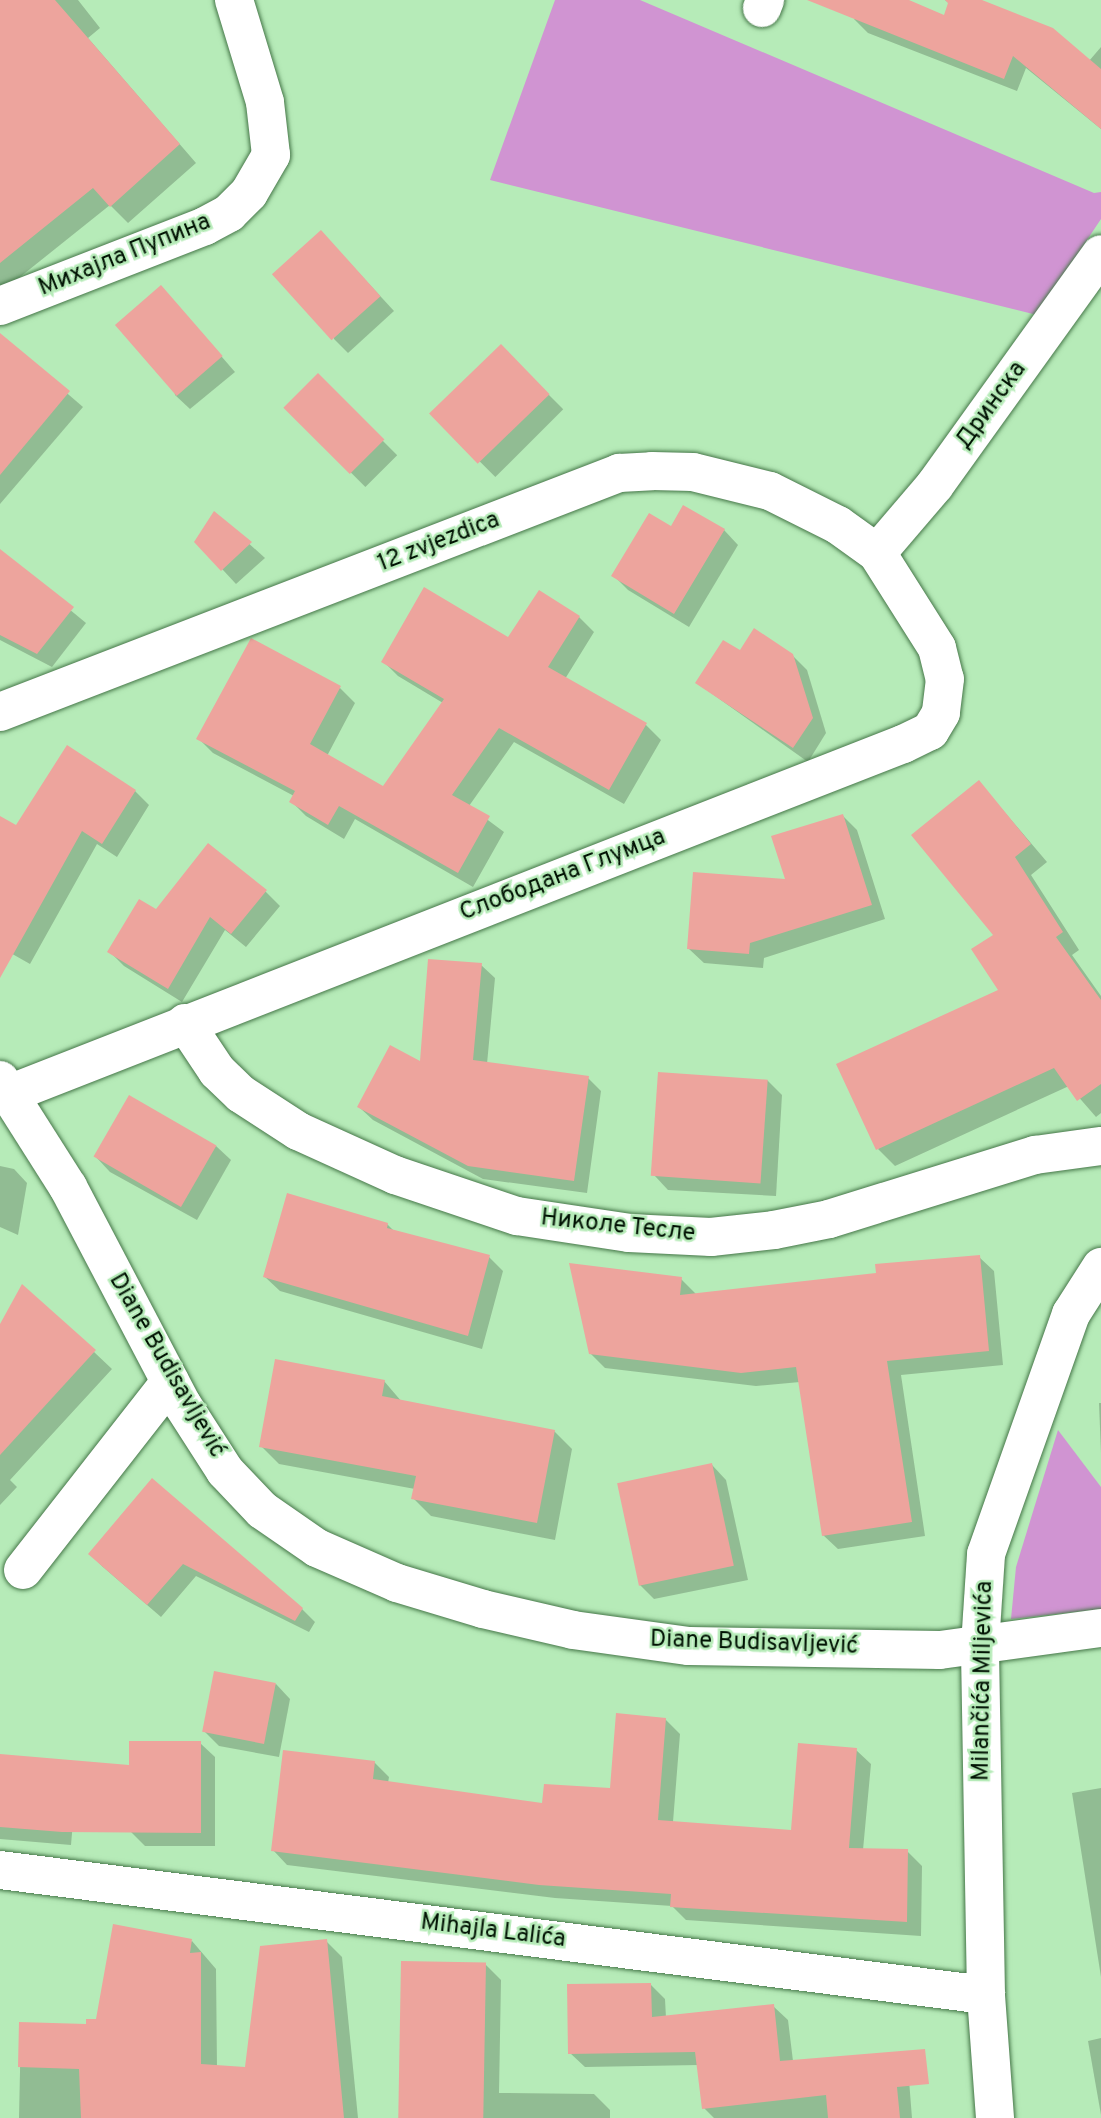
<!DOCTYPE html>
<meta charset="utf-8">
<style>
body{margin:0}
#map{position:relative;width:1101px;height:2118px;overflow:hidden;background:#b6ebb8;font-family:Overpass,sans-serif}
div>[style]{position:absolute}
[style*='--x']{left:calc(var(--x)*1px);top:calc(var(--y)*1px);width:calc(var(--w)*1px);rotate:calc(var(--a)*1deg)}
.green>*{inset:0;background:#d094d2}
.shadow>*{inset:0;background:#0003;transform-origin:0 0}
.building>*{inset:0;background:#eda49d;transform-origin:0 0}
.roads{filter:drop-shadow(0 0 2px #467749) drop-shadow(0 0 2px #467749)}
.minor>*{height:38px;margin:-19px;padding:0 19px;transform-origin:19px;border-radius:19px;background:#fff}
span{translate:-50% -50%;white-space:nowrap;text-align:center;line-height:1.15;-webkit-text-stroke:5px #b6ebb8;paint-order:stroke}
.street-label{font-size:24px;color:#011203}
</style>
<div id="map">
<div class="green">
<i style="clip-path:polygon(555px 0,640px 0,1094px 193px,1101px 192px,1101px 219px,1037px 315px,490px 180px)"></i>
<i style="clip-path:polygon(1058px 1430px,1101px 1487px,1101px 1609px,1011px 1619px,1016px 1567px)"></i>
</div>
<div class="shadow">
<i style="clip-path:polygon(0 0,78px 0,100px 28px,88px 38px,196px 163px,128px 223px,110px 205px,0 293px)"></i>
<i style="clip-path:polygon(863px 0,905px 0,945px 17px,950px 4px,945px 0,977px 0,1089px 61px,1101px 47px,1101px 129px,1026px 68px,1017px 91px,868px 33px,854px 19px)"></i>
<i style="clip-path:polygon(335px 247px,394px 311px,348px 353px,334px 339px)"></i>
<i style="clip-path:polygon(161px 287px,235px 372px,190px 409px,175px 395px)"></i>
<i style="clip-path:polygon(11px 345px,83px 407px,0 504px,0 358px)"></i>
<i style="left:501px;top:347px;width:88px;height:96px;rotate:45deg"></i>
<i style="left:318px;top:376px;width:112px;height:45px;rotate:45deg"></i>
<i style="clip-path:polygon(215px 513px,265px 558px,236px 584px,197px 542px)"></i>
<i style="clip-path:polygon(672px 528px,724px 530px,738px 545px,689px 627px,628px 590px,614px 576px)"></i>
<i style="clip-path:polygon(0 552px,86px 623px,52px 667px,0 640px)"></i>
<i style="clip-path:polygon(579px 617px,594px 632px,565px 679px,646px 725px,661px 740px,624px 804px,514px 742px,469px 806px,504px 832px,473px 887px,355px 819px,344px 839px,306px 816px,291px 801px,294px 796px,213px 753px,198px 738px,340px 688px,355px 703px,327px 756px,383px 789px,443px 703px,398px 676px,383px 661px,509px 639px)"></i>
<i style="clip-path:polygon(741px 653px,792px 655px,807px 670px,826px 733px,808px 762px,697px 683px)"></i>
<i style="clip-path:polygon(979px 782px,1047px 862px,1031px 875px,1079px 950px,1072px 955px,1101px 996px,1101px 1113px,1096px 1117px,1069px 1086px,895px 1166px,878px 1149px,1001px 991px)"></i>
<i style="clip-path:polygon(135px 791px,149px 805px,117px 857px,97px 844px,30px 964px,0 947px,0 818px,17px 827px)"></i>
<i style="clip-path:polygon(842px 815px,857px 830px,885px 919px,764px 958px,763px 968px,704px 963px,689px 949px,787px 881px)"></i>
<i style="clip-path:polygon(265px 891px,280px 906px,246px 947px,225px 930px,182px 1002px,124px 966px,110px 952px,156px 912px)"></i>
<i style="clip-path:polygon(481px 965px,495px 978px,487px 1064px,588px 1078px,601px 1091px,587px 1193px,483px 1179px,373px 1120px,359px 1107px,421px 1064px)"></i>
<i style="clip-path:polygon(767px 1080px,782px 1095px,776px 1196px,668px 1190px,654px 1175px)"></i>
<i style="clip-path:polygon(216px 1146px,231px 1160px,197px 1220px,110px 1172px,96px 1157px)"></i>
<i style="clip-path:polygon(0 1166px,14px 1169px,27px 1183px,18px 1235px,0 1227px)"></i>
<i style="clip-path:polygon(387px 1224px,395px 1232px,489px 1257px,503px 1271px,482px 1349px,280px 1291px,265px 1277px)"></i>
<i style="clip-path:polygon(979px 1257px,994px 1271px,1003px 1365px,901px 1375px,925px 1536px,838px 1549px,823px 1535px,800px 1382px,756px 1386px,605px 1368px,590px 1353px,681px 1279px,696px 1294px,878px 1275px)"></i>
<i style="clip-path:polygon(0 1328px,94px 1352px,112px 1369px,10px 1480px,17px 1487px,0 1505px)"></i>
<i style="clip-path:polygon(384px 1381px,402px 1402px,554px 1431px,572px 1449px,555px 1540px,431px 1516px,413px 1498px,415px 1489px,279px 1464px,261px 1446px)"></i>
<i style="clip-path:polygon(1099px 1403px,1101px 1403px,1101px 1453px)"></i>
<i style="clip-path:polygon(712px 1465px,726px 1480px,748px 1580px,654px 1599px,640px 1585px)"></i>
<i style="clip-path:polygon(153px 1480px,302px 1609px,315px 1622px,309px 1632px,196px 1576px,161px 1617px,103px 1567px,90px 1554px)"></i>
<i style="clip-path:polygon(276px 1684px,290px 1699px,279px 1757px,219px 1746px,205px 1732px)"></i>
<i style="clip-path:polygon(665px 1719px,680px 1734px,673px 1822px,792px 1831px,856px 1750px,871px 1764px,863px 1850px,907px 1851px,922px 1866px,921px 1936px,686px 1920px,672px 1906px,555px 1898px,287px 1865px,273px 1850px,374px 1762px,389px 1777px,388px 1783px,544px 1805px,612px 1790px)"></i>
<i style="clip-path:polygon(200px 1743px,215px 1757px,215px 1846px,145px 1846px,131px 1832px)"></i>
<i style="clip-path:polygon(0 1755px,77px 1775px,71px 1845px,0 1839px)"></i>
<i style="clip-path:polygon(1101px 1788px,1101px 1977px,1072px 1793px)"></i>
<i style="clip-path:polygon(192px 1941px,216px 1969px,217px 2068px,141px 2118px,19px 2118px,21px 2024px,88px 2026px)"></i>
<i style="clip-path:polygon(326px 1941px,342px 1957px,358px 2118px,275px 2118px)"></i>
<i style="clip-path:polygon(485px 1964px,501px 1980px,499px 2093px,594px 2094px,610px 2110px,610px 2118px,401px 2118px)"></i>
<i style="clip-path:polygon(651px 1985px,665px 1999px,666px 2018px,773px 2006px,788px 2020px,793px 2061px,908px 2067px,912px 2118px,714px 2118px,704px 2108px,699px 2065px,585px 2067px,570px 2053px)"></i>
<i style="clip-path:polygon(1101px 2038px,1101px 2115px,1088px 2041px)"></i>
</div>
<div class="building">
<i style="clip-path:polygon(0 0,55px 0,180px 144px,110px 207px,93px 188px,0 263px)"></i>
<i style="clip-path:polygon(807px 0,909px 0,944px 15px,948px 3px,945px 0,982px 0,1053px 28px,1101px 69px,1101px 129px,1013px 56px,1004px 79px)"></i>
<i style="left:321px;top:230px;width:89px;height:66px;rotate:48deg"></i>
<i style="left:161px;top:285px;width:94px;height:61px;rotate:49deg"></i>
<i style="clip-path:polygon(0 333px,70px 391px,0 475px)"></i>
<i style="left:501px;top:344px;width:70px;height:100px;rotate:46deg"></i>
<i style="left:318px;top:373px;width:94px;height:49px;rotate:45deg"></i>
<i style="clip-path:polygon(683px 505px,725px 529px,674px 614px,611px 576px,649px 513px,671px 526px)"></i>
<i style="clip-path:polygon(214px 511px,252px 542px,221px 571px,194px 542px)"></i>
<i style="clip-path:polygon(0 549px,74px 607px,37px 654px,0 635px)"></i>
<i style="clip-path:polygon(424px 587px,508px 637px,539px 590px,580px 616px,548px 667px,647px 723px,609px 790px,499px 728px,452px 795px,490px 816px,458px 873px,339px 806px,328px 825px,289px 802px,295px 791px,196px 739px,251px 638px,341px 686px,310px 744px,383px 786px,444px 699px,381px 662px)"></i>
<i style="clip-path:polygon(754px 628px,793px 654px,813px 718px,793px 748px,695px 683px,723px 640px,740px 650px)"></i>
<i style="clip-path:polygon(67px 745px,136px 790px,102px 844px,82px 831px,0 978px,0 816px,16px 825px)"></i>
<i style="clip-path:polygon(979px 780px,1031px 844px,1015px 857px,1063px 932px,1056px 937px,1101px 1000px,1101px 1084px,1077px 1101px,1054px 1068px,876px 1150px,836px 1064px,998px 990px,971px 949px,993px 935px,911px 835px)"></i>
<i style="clip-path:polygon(843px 814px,872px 905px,750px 943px,749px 954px,687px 949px,693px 872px,785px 879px,771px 836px)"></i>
<i style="clip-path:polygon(208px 843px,267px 890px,231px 934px,210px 917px,168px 989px,107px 952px,139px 899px,156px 909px)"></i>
<i style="clip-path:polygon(428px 959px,482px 963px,473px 1060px,589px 1076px,574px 1181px,468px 1166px,357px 1107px,390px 1045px,420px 1061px)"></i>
<i style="left:658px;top:1072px;width:110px;height:104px;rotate:4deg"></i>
<i style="left:129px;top:1095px;width:101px;height:71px;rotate:30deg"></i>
<i style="clip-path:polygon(287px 1193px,388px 1223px,387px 1228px,490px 1255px,468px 1336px,263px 1277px)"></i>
<i style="clip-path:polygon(980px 1255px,989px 1351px,887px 1361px,912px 1522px,822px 1536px,796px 1367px,741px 1373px,589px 1354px,569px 1263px,682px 1277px,680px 1295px,876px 1273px,875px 1264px)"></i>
<i style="clip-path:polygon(22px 1284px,96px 1350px,0 1455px,0 1324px)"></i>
<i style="clip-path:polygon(275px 1359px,385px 1380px,382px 1396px,555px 1430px,537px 1523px,411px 1499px,416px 1476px,259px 1447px)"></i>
<i style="left:712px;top:1463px;width:105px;height:97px;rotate:78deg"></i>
<i style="clip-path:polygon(152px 1478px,303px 1608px,295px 1621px,183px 1564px,147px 1605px,88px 1554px)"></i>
<i style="left:214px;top:1671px;width:63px;height:62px;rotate:11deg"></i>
<i style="clip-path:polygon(616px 1713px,666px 1718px,658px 1820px,791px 1830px,798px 1743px,857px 1748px,849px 1848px,908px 1849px,907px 1922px,670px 1907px,671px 1894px,539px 1885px,271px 1851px,283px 1750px,375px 1761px,373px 1779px,542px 1803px,544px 1784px,610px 1788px)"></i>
<i style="clip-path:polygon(129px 1741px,201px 1741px,201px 1833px,62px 1832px,0 1827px,0 1754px,129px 1765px)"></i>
<i style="clip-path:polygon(113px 1924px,192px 1939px,190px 1953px,201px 1952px,201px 2064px,245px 2067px,260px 1946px,327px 1939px,344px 2118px,81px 2118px,79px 2069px,18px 2067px,19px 2022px,86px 2024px,86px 2019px,96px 2019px)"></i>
<i style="left:401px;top:1961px;width:85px;height:157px;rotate:1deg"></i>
<i style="clip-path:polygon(651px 1983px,652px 2017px,774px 2004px,780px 2061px,925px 2049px,929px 2084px,897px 2087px,900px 2118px,828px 2118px,826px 2095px,702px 2109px,695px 2052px,568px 2054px,567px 1984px)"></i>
</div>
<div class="roads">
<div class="minor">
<i style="--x:762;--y:8;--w:9;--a:-69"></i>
<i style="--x:0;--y:306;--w:220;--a:-21.3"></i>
<i style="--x:205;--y:226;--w:27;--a:-28"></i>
<i style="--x:229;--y:213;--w:28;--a:-45"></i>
<i style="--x:249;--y:193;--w:44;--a:-59.9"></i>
<i style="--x:271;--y:155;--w:53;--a:-96.5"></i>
<i style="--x:265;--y:102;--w:107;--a:-106.9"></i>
<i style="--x:877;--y:553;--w:89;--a:-49.5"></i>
<i style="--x:935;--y:485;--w:284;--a:-54.3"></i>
<i style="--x:0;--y:712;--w:664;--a:-21.11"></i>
<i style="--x:619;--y:473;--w:33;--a:-3"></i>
<i style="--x:652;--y:471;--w:41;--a:1.4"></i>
<i style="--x:693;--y:472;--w:79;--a:13.9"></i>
<i style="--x:770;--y:491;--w:76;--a:26.6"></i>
<i style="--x:838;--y:525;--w:48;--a:35.7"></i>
<i style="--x:877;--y:553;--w:112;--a:57.7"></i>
<i style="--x:937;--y:648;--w:32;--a:76"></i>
<i style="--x:945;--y:679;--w:34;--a:97"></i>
<i style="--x:941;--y:713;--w:21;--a:121"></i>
<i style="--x:930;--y:731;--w:30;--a:154"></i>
<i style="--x:903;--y:744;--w:960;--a:158.62"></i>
<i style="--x:185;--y:1023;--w:58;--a:56.3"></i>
<i style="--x:217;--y:1071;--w:33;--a:44"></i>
<i style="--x:241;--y:1094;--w:68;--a:33"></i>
<i style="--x:298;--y:1131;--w:107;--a:24.4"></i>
<i style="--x:395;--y:1175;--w:129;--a:18.6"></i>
<i style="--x:517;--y:1216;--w:113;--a:8.6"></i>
<i style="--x:629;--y:1233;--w:82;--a:2.8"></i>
<i style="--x:711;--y:1237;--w:63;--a:-6.3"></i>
<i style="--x:774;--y:1230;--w:56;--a:-11.3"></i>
<i style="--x:829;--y:1219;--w:216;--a:-17.3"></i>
<i style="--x:1035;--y:1155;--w:67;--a:-7.8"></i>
<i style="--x:0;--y:1080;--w:127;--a:57.6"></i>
<i style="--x:68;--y:1187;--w:245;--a:62.3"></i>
<i style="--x:182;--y:1404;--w:80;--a:57.3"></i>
<i style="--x:225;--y:1471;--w:54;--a:46.5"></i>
<i style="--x:262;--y:1510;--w:67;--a:34.6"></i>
<i style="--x:317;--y:1548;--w:87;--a:23.6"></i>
<i style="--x:397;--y:1583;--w:90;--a:16.8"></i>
<i style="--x:483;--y:1609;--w:92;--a:13.1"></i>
<i style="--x:573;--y:1630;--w:117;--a:7.9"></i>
<i style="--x:689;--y:1646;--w:251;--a:0.9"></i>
<i style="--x:940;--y:1650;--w:162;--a:-7.8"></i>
<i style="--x:23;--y:1570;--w:239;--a:-52"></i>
<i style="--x:0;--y:1870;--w:994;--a:7.23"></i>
<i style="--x:995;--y:2118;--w:123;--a:-94.2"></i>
<i style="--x:986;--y:1995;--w:350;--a:-91"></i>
<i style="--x:980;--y:1645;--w:91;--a:-86.2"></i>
<i style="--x:986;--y:1554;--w:255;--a:-70.5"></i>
<i style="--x:1071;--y:1314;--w:56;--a:-57.4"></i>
</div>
</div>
<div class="street-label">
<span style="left:125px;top:256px;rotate:-22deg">Михајла Пупина</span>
<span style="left:992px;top:406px;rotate:-54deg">Дринска</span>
<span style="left:439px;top:543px;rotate:-21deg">12 zvjezdica</span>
<span style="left:563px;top:876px;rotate:-21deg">Слободана Глумца</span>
<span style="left:618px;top:1227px;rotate:6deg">Николе Тесле</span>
<span style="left:166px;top:1366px;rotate:60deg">Diane Budisavljević</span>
<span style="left:754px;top:1644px;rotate:2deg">Diane Budisavljević</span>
<span style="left:984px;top:1681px;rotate:-89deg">Milančića Miljevića</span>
<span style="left:493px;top:1932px;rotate:7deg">Mihajla Lalića</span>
</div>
</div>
